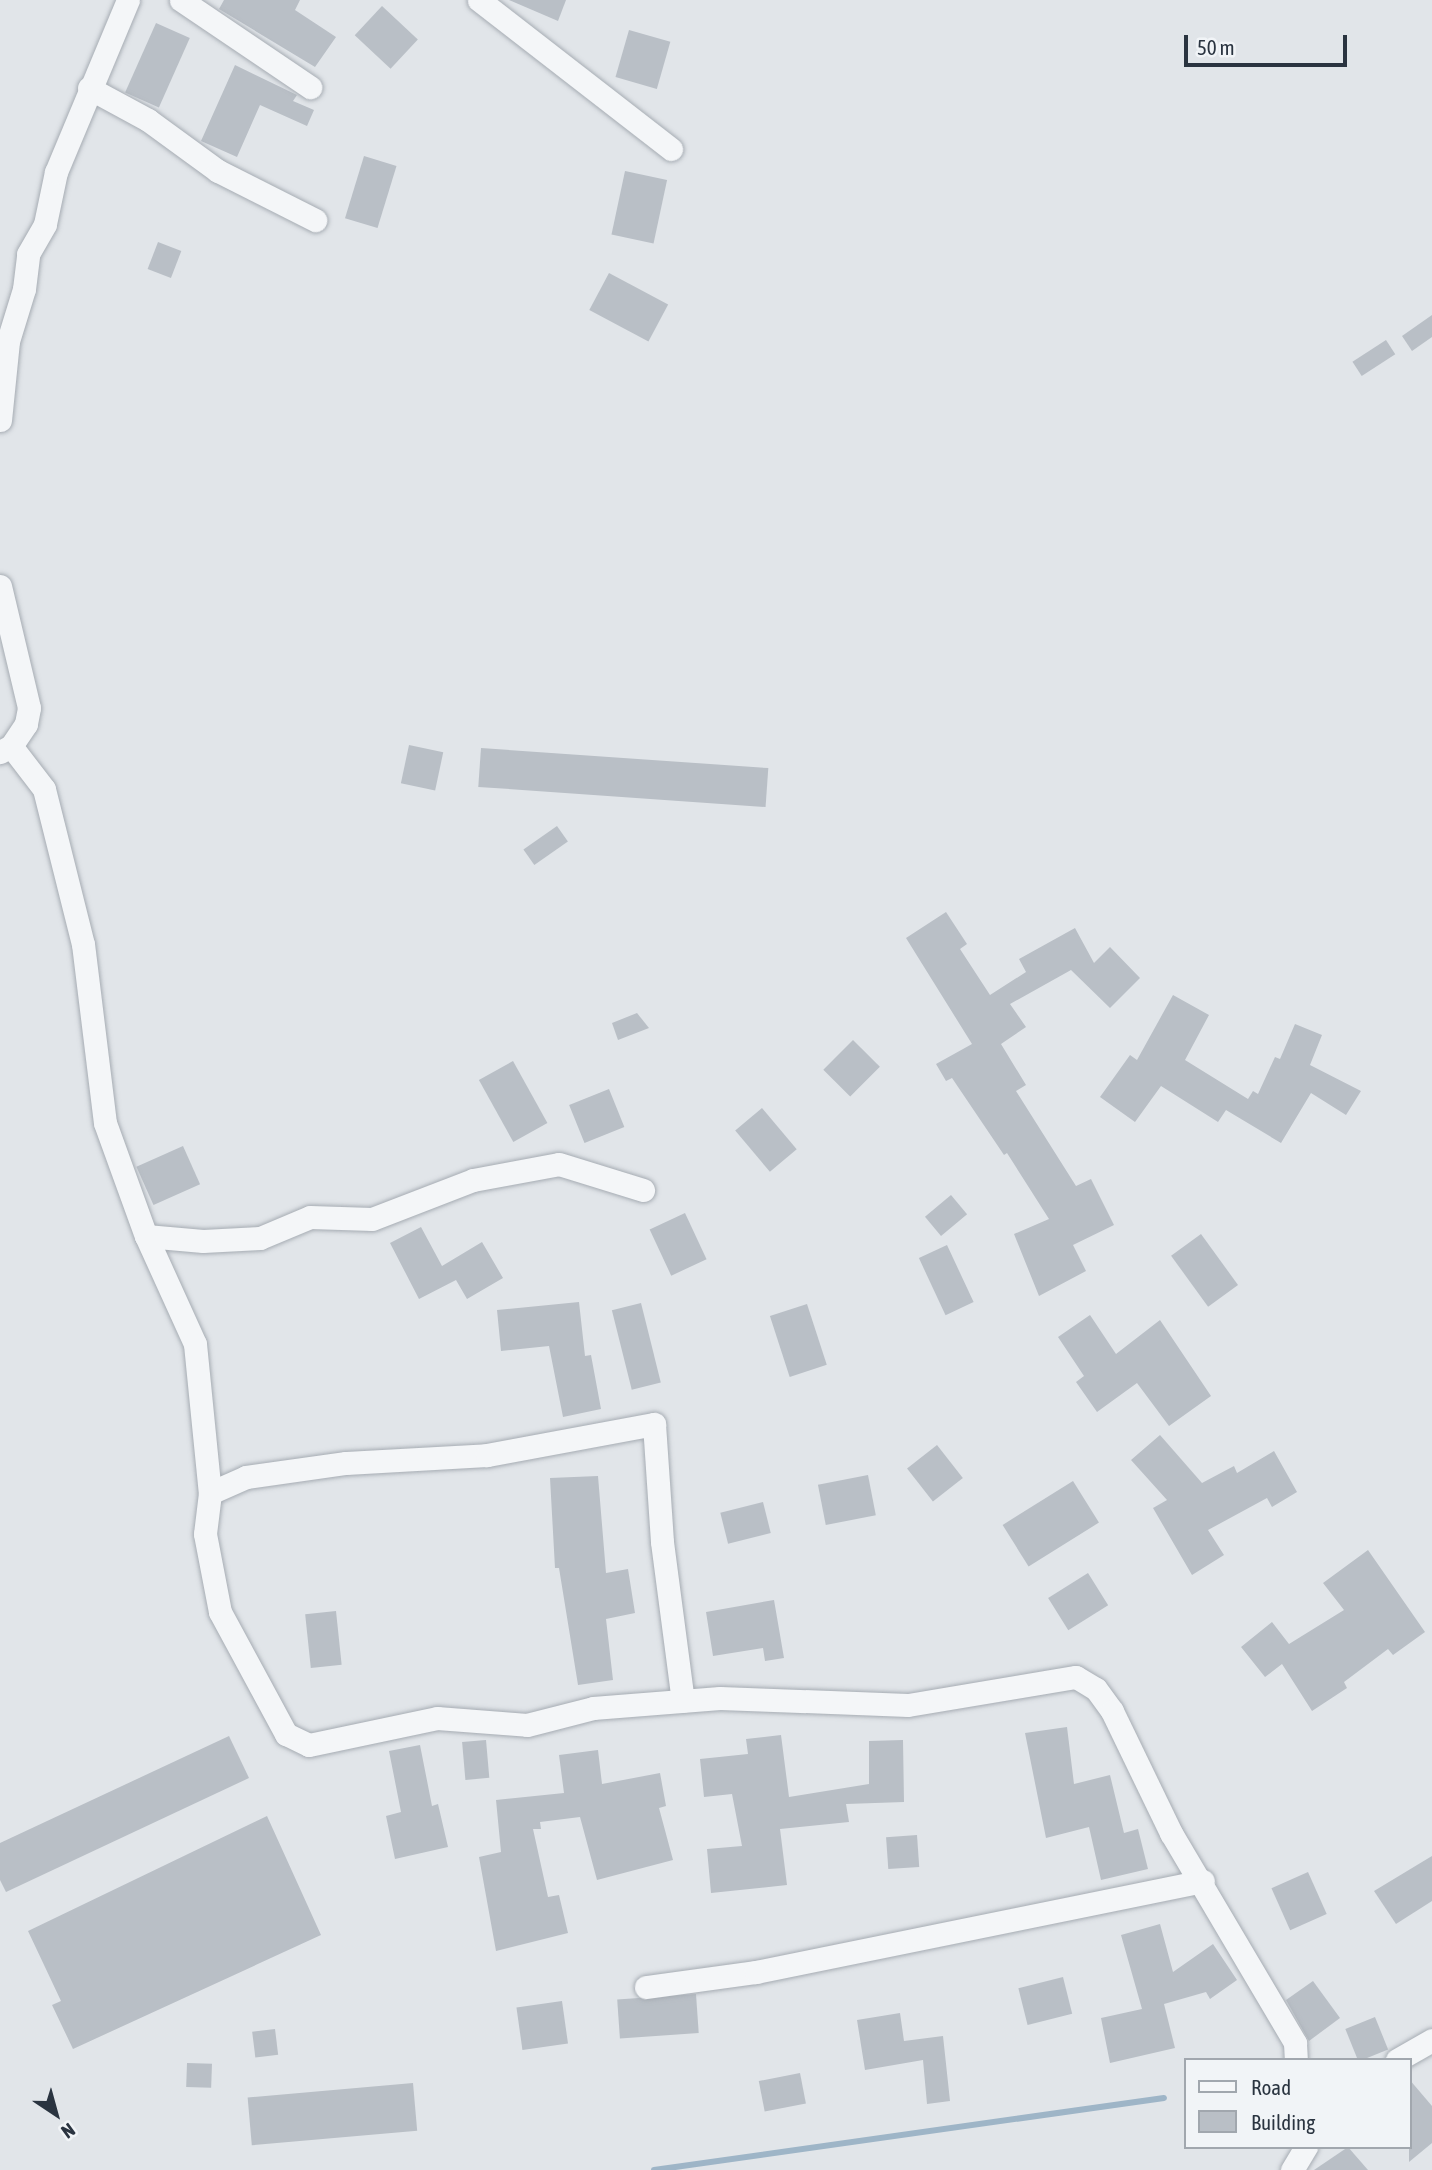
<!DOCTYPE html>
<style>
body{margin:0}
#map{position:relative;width:1432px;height:2170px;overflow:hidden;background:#e1e5e9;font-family:"Asap Condensed",sans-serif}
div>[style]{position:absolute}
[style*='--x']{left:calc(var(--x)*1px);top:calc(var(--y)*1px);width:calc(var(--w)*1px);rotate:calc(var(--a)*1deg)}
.stream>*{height:6px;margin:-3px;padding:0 3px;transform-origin:3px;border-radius:3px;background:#9eb5c7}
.building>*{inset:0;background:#b9bfc6;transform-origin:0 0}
.roads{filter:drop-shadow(0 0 2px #a6acb3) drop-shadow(0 0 2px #a6acb3)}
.street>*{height:23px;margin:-11.5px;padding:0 11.5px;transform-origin:11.5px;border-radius:11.5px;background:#f4f6f8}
span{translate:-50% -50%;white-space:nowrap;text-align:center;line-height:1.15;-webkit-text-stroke:5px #f1f4f7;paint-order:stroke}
.legend{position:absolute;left:1184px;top:2058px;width:228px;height:91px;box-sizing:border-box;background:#f1f4f7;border:2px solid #a1a7ae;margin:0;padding:9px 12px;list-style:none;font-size:21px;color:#2a3440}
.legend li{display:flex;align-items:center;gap:14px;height:35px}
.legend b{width:35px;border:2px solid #a1a7ae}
.north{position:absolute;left:21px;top:2079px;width:70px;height:70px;-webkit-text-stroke:5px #f1f4f7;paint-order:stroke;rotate:144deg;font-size:19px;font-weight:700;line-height:28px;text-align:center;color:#2a3440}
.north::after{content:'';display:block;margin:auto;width:24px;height:32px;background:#2a3440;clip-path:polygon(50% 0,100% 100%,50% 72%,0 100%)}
.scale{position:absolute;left:1184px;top:35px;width:163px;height:32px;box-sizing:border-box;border:4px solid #2a3440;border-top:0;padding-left:9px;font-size:21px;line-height:24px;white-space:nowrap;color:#2a3440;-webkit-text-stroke:5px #f1f4f7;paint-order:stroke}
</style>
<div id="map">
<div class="stream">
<i style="--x:654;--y:2170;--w:515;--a:-8.04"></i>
</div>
<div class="building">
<i style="clip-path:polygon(224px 0,300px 0,295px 10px,336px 37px,315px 67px,219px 9px)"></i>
<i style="clip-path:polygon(509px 0,566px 0,558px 21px)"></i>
<i style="left:382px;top:6px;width:49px;height:40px;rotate:43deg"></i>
<i style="left:156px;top:23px;width:37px;height:76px;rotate:24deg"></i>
<i style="left:629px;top:30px;width:43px;height:49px;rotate:16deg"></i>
<i style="clip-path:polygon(235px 65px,297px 95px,293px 101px,314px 110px,307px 126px,260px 105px,237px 157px,201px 141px)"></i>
<i style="left:364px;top:156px;width:34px;height:65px;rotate:17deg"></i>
<i style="left:625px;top:171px;width:43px;height:65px;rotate:12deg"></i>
<i style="left:158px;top:242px;width:25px;height:29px;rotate:21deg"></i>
<i style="left:609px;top:273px;width:67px;height:42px;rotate:28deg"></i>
<i style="clip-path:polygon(1432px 315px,1432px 337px,1412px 351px,1402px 336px)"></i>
<i style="left:1386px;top:340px;width:17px;height:40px;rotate:57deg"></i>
<i style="left:409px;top:745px;width:35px;height:39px;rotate:12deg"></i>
<i style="left:481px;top:748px;width:288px;height:39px;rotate:4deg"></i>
<i style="left:557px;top:826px;width:19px;height:41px;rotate:55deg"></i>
<i style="clip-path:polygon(946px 912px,967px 944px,960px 949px,990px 995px,1026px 972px,1019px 959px,1075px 928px,1094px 963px,1110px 947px,1140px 978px,1110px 1008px,1071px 970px,1010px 1004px,1026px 1027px,1001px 1044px,1026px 1085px,1016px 1091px,1076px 1186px,1091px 1179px,1114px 1225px,1073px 1245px,1086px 1271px,1039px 1296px,1014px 1234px,1049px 1219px,1007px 1153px,1004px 1155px,952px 1078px,946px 1081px,936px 1064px,972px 1044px,906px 938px)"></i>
<i style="clip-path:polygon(1173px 995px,1209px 1015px,1185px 1060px,1248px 1099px,1253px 1091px,1258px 1094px,1275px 1057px,1280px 1059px,1295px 1024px,1322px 1035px,1310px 1065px,1361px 1091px,1346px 1115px,1311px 1093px,1281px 1143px,1226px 1110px,1218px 1122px,1161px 1086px,1135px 1122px,1100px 1097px,1130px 1055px,1137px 1060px)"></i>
<i style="clip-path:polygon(637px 1013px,649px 1028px,618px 1040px,612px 1023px)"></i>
<i style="left:853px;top:1040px;width:38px;height:42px;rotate:45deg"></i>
<i style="left:513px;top:1061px;width:71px;height:39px;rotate:61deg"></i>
<i style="left:609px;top:1089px;width:41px;height:43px;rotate:68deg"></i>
<i style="left:762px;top:1108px;width:54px;height:35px;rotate:50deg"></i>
<i style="left:183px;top:1146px;width:42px;height:51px;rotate:66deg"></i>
<i style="left:951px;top:1195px;width:25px;height:34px;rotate:50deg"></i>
<i style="left:685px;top:1213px;width:51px;height:39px;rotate:65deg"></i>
<i style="clip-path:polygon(421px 1227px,442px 1266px,482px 1242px,503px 1278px,467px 1299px,456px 1280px,419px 1299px,390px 1243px)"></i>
<i style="left:1201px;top:1234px;width:63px;height:37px;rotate:54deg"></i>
<i style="left:947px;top:1245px;width:63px;height:31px;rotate:65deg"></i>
<i style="clip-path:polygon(579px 1302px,585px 1356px,591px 1355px,601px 1409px,563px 1417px,549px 1346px,501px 1351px,497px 1310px)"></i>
<i style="left:641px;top:1303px;width:82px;height:30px;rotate:76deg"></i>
<i style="left:807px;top:1304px;width:64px;height:39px;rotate:72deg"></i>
<i style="clip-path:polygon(1090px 1315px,1116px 1354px,1160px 1320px,1211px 1396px,1169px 1426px,1137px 1383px,1097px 1412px,1076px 1382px,1084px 1376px,1058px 1337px)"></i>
<i style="clip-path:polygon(1160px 1435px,1202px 1483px,1234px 1466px,1237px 1473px,1274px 1451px,1297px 1492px,1272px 1507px,1267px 1498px,1208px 1530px,1224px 1555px,1192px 1575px,1153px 1508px,1167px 1500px,1131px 1460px)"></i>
<i style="left:937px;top:1445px;width:42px;height:38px;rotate:52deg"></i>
<i style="left:868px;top:1475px;width:41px;height:51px;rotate:79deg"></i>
<i style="clip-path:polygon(598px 1476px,606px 1573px,628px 1569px,635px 1613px,606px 1619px,613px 1680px,578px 1685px,559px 1568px,555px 1568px,550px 1478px)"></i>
<i style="left:1073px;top:1481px;width:49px;height:83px;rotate:58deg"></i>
<i style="left:763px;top:1502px;width:32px;height:44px;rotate:76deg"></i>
<i style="clip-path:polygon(1368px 1550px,1425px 1632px,1393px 1655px,1388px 1649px,1344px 1682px,1347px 1688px,1312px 1711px,1282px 1664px,1265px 1677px,1241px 1647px,1272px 1622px,1289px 1644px,1344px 1610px,1323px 1583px)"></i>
<i style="left:1088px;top:1573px;width:38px;height:47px;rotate:58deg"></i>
<i style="clip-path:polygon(774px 1600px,784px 1658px,765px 1661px,763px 1648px,713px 1656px,706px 1612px)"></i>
<i style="left:336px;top:1611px;width:54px;height:31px;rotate:84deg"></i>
<i style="clip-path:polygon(1067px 1727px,1074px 1784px,1110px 1775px,1124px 1833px,1138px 1829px,1148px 1869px,1101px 1880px,1089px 1827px,1046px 1838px,1025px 1733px)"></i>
<i style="clip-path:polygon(781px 1735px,789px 1797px,869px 1784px,869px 1741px,903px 1740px,904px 1802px,846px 1804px,849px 1822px,780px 1829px,787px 1885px,711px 1893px,707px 1849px,742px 1846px,732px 1794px,704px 1797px,700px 1759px,748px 1754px,746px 1739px)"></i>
<i style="clip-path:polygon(229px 1736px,249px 1778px,6px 1892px,0 1880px,0 1843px)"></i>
<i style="left:486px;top:1740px;width:38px;height:24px;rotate:85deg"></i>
<i style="clip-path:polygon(420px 1745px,432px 1806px,438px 1804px,448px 1847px,395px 1859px,386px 1816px,401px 1812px,389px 1751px)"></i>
<i style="clip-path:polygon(598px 1750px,602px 1784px,660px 1773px,666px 1806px,659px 1808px,673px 1860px,597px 1880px,580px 1817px,540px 1822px,541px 1829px,533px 1829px,548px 1897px,559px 1895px,568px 1933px,496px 1951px,479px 1857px,501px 1852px,496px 1800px,564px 1793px,559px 1755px)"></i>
<i style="clip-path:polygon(267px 1816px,321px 1935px,73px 2049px,52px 2005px,61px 2001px,28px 1931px)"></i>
<i style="left:917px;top:1835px;width:32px;height:31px;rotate:86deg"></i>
<i style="clip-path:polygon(1432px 1856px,1432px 1901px,1396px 1924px,1374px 1891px)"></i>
<i style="left:1308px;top:1872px;width:46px;height:40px;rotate:66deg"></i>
<i style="clip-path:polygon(1160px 1924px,1173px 1972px,1213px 1944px,1237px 1980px,1210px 1999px,1206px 1992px,1164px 2004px,1175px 2048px,1110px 2063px,1101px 2018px,1142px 2009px,1121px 1935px)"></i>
<i style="left:1063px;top:1977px;width:38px;height:46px;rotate:76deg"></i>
<i style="clip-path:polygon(1313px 1981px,1340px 2018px,1309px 2041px,1286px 2000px)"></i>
<i style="left:696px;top:1994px;width:39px;height:79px;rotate:86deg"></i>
<i style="left:562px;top:2001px;width:43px;height:46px;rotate:82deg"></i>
<i style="clip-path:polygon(900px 2013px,904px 2041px,943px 2036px,950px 2101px,927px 2104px,923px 2060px,865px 2070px,857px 2020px)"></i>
<i style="left:1375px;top:2017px;width:35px;height:32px;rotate:68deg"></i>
<i style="left:275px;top:2029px;width:26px;height:23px;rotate:83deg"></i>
<i style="left:187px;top:2063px;width:25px;height:24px;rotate:2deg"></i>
<i style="left:800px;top:2073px;width:31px;height:42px;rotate:79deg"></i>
<i style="clip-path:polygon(1409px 2079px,1432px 2106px,1432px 2143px,1409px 2162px)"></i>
<i style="left:413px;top:2083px;width:48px;height:166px;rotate:85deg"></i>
<i style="clip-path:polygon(1348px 2147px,1368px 2170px,1314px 2170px)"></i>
</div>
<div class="roads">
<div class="street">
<i style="--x:181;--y:0;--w:156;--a:34"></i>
<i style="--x:479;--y:0;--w:243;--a:37.8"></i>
<i style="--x:89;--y:88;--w:67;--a:28.5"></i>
<i style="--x:148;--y:120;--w:87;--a:36.1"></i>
<i style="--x:218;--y:171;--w:109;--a:26.8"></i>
<i style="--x:0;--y:420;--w:79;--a:-84.2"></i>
<i style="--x:8;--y:341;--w:54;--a:-72.9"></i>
<i style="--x:24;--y:289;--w:35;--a:-83"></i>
<i style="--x:28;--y:254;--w:34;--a:-60"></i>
<i style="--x:45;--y:224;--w:53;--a:-78.1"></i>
<i style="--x:56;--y:172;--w:186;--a:-67.3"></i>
<i style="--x:0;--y:586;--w:125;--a:76.6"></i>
<i style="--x:29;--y:708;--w:16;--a:101"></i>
<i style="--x:26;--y:724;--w:27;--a:124"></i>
<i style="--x:11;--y:746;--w:13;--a:151"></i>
<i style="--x:11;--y:746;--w:54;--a:52.5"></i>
<i style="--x:44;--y:789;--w:160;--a:75.9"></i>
<i style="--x:83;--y:944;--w:180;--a:83"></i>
<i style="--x:105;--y:1123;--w:120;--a:70.1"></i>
<i style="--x:146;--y:1236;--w:119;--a:65.6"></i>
<i style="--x:195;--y:1344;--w:150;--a:84.3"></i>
<i style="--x:210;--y:1493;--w:41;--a:97"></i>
<i style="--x:205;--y:1534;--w:79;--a:79.1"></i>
<i style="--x:220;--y:1612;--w:139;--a:61.6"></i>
<i style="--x:286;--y:1734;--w:25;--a:26"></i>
<i style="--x:309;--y:1745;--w:131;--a:-11.9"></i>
<i style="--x:437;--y:1718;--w:90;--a:4.4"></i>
<i style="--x:527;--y:1725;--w:68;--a:-14.4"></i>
<i style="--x:593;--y:1708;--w:127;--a:-4.5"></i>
<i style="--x:720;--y:1698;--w:188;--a:2.1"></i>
<i style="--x:908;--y:1705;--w:170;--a:-9.5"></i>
<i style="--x:1076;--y:1677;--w:23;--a:31"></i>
<i style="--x:1096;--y:1689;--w:27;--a:54"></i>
<i style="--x:1112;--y:1711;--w:136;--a:64.2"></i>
<i style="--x:1171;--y:1833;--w:244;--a:59.4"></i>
<i style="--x:1295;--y:2043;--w:17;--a:87"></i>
<i style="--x:146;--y:1236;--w:57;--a:5"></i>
<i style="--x:203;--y:1241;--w:57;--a:-3"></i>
<i style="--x:260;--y:1238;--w:54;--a:-22.8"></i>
<i style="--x:310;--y:1217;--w:62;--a:1.8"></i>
<i style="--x:372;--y:1219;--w:108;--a:-21.1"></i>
<i style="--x:473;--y:1180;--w:87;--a:-10.5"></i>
<i style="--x:559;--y:1164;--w:88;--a:17.2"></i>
<i style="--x:210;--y:1493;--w:39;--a:-24"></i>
<i style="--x:246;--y:1477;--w:101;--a:-8"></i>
<i style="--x:346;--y:1463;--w:141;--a:-3.2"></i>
<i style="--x:487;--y:1455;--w:170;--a:-10.5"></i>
<i style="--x:654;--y:1424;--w:118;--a:86.1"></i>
<i style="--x:662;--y:1542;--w:160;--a:82.5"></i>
<i style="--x:646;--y:1987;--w:111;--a:-7.8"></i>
<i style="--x:756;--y:1972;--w:456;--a:-11.5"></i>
<i style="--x:1397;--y:2060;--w:40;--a:-29.7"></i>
<i style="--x:1292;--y:2170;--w:27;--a:-59"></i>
</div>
</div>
<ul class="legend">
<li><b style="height:9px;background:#f4f6f8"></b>Road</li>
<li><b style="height:19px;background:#b9bfc6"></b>Building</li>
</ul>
<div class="north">N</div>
<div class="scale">50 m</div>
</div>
